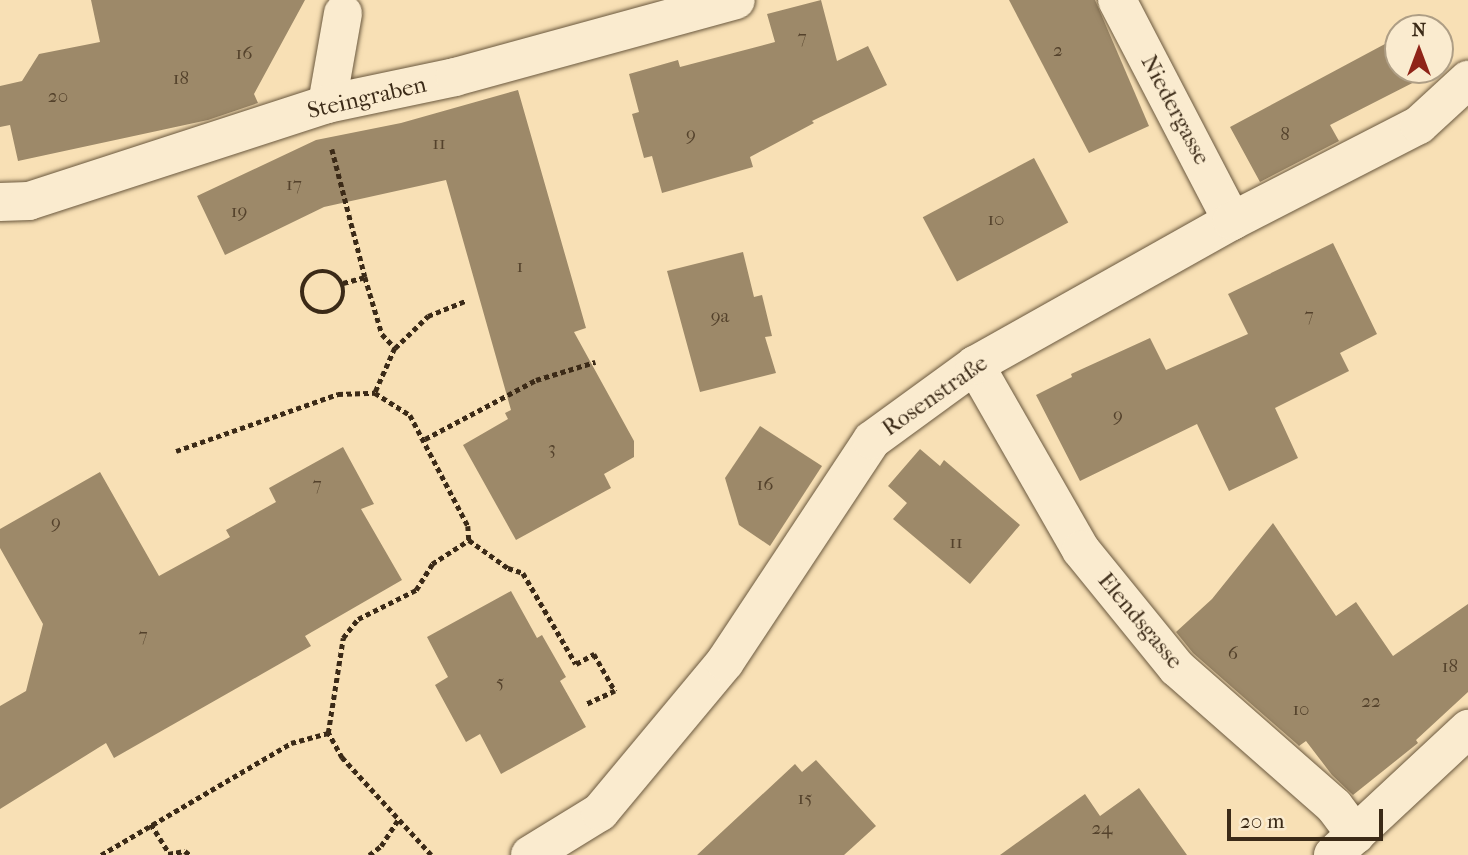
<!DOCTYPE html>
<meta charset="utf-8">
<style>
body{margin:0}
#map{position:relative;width:1468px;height:855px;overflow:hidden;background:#f8e0b5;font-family:"IM FELL French Canon",serif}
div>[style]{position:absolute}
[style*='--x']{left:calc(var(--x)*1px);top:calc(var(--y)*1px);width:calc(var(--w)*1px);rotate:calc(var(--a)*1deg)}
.building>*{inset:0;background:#9d8969;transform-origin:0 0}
.path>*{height:4.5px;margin-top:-2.25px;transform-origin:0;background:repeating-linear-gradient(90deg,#3b2a17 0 5px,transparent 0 8.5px)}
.path>.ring{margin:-2.25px;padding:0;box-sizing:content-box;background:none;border:4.5px solid #3b2a17;border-radius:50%}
.roads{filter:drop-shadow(0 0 2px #6a583e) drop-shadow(0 0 2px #6a583e)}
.minor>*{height:38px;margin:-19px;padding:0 19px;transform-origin:19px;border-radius:19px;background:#faebcf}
span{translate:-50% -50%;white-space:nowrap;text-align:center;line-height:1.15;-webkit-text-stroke:5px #faebcf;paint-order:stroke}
.number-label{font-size:19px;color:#54422c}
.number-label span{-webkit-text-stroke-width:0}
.street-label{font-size:23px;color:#3b2a17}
.north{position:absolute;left:1384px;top:14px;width:70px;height:70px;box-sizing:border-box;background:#faebcf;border:2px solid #ae9e85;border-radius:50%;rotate:0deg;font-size:19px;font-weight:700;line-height:28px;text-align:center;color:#3b2a17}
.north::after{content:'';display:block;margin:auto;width:24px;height:32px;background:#8f2418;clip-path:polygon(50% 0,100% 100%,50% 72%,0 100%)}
.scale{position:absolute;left:1227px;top:809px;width:156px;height:32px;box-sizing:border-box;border:4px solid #3b2a17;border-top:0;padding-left:9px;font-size:21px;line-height:24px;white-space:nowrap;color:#3b2a17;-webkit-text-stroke:5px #faebcf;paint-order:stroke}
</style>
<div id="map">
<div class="building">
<i style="clip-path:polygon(91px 0,305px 0,254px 94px,258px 103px,208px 120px,18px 161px,10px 125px,0 127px,0 86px,22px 81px,39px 54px,100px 42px)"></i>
<i style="clip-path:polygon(821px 0,837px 61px,868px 46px,887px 85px,812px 121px,814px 123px,750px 157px,753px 167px,662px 193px,652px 156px,644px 158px,632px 114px,639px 112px,629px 74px,678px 60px,680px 67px,775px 42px,767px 14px)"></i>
<i style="clip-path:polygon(1009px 0,1095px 0,1149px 126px,1089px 153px)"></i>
<i style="clip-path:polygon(1398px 37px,1398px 70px,1434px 72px,1330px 125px,1339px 141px,1260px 182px,1230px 127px)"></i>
<i style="clip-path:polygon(518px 90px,586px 328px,574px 332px,634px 441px,634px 457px,604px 474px,611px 488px,516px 540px,463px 445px,508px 419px,505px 413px,511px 410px,446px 180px,324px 207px,225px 255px,197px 196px,316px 140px,401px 123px)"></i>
<i style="left:1034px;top:158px;width:73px;height:126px;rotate:62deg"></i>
<i style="clip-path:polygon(1333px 243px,1377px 334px,1340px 353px,1349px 371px,1275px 408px,1298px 458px,1229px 491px,1197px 424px,1080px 481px,1036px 395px,1072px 377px,1071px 374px,1150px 338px,1166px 370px,1248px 334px,1228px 294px)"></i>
<i style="clip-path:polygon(743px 252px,754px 297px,762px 295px,772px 336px,765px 337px,776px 373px,700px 392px,667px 271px)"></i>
<i style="clip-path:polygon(760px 426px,822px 466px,770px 546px,739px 525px,725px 478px)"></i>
<i style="clip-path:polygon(343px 447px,374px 504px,361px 509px,402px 580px,305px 636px,311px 646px,114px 758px,106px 743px,0 809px,0 706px,26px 691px,43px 624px,0 548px,0 529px,100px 472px,159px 576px,230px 537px,226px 530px,276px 502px,269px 488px)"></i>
<i style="clip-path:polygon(920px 449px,940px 466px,944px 460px,1020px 525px,970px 584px,893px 519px,907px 503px,888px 486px)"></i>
<i style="clip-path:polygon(1273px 523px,1336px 616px,1356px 602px,1393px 656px,1468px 604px,1468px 692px,1416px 740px,1418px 743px,1353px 795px,1332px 775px,1306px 741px,1299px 746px,1297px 744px,1193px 653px,1176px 632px,1212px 599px)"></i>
<i style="clip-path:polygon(511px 591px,537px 638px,542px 635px,566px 677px,560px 681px,586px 727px,501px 774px,480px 734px,466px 742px,435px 685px,448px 677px,427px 637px)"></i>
<i style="clip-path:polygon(816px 760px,876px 826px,844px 855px,697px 855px,795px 764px,802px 772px)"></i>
<i style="clip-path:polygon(1139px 788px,1187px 855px,1000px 855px,1085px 794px,1100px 816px)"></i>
</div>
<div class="path">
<i style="--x:332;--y:149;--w:132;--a:75.5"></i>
<i class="ring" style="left:302px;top:271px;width:37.5px;height:37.5px"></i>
<i style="--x:343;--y:283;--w:23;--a:-15"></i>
<i style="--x:365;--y:277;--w:59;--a:73.4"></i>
<i style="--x:382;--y:334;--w:19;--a:47"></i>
<i style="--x:395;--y:348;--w:49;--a:114"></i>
<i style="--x:395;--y:348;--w:46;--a:-44.1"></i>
<i style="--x:428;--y:316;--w:40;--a:-22"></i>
<i style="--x:425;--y:439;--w:126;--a:-28"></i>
<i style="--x:536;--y:380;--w:62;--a:-17"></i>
<i style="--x:176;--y:451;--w:172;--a:-19.4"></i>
<i style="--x:338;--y:394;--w:37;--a:-2"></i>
<i style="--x:375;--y:393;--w:41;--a:32.2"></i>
<i style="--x:410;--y:415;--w:125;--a:62.4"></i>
<i style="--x:468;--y:526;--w:14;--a:86"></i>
<i style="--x:469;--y:540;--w:48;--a:35.7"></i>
<i style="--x:508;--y:568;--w:16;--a:18"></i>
<i style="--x:523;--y:573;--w:105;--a:59.8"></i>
<i style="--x:576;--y:664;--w:21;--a:-29"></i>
<i style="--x:594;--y:654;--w:43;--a:60.4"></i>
<i style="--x:615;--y:691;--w:31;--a:155"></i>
<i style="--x:151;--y:824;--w:34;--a:58"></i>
<i style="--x:168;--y:854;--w:17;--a:-10"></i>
<i style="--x:185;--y:851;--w:6;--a:39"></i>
<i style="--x:101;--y:855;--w:221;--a:-30.5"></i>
<i style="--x:291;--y:743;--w:38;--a:-15"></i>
<i style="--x:369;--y:855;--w:15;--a:-37"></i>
<i style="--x:381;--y:846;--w:31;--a:-57"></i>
<i style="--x:431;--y:855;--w:132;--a:-132.5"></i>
<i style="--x:342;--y:758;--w:29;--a:-119"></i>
<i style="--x:328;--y:733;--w:96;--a:-81"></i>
<i style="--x:343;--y:638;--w:24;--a:-52"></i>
<i style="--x:358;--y:619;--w:65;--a:-26.6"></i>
<i style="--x:416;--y:590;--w:31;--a:-58"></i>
<i style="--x:432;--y:564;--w:44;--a:-33"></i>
</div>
<div class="roads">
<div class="minor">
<i style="--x:1117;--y:0;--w:249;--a:62.5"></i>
<i style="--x:327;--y:104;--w:92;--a:-80"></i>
<i style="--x:0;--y:202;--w:29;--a:-2"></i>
<i style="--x:29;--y:201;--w:313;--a:-18"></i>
<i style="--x:327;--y:104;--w:131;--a:-11.9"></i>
<i style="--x:455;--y:77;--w:291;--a:-15.3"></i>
<i style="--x:975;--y:365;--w:213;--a:60.2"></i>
<i style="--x:1081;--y:550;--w:152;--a:50.9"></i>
<i style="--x:1177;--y:668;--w:209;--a:41.3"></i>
<i style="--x:1334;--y:806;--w:36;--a:53"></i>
<i style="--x:530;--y:855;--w:82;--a:-31.6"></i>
<i style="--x:600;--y:812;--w:195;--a:-50.2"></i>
<i style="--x:725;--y:662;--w:266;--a:-56.5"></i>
<i style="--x:872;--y:440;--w:127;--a:-36.1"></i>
<i style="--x:975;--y:365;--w:295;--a:-29.3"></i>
<i style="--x:1232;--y:221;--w:210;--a:-27.2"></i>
<i style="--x:1419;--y:125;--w:67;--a:-42.6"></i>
<i style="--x:1333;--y:855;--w:185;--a:-43"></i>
</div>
</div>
<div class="number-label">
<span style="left:802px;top:38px">7</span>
<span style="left:1058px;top:51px">2</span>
<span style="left:244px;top:54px">16</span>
<span style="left:181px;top:79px">18</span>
<span style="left:58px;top:97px">20</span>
<span style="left:691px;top:135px">9</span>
<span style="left:1285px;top:135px">8</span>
<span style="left:439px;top:144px">11</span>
<span style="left:294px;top:185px">17</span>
<span style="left:239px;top:212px">19</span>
<span style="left:996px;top:220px">10</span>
<span style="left:520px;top:267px">1</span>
<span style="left:1309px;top:316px">7</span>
<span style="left:720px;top:317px">9a</span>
<span style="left:1118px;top:416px">9</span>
<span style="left:552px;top:449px">3</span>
<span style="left:317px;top:485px">7</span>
<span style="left:765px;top:485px">16</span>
<span style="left:56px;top:523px">9</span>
<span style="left:956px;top:543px">11</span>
<span style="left:143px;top:636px">7</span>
<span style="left:1233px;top:654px">6</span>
<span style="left:1450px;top:667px">18</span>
<span style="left:500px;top:683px">5</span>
<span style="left:1371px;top:702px">22</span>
<span style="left:1301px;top:710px">10</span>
<span style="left:805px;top:799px">15</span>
<span style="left:1102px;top:829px">24</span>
</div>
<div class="street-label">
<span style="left:367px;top:98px;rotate:-13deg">Steingraben</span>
<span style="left:1175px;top:110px;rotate:62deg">Niedergasse</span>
<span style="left:935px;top:396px;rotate:-35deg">Rosenstraße</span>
<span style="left:1140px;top:621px;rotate:50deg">Elendsgasse</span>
</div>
<div class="north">N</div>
<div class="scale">20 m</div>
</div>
